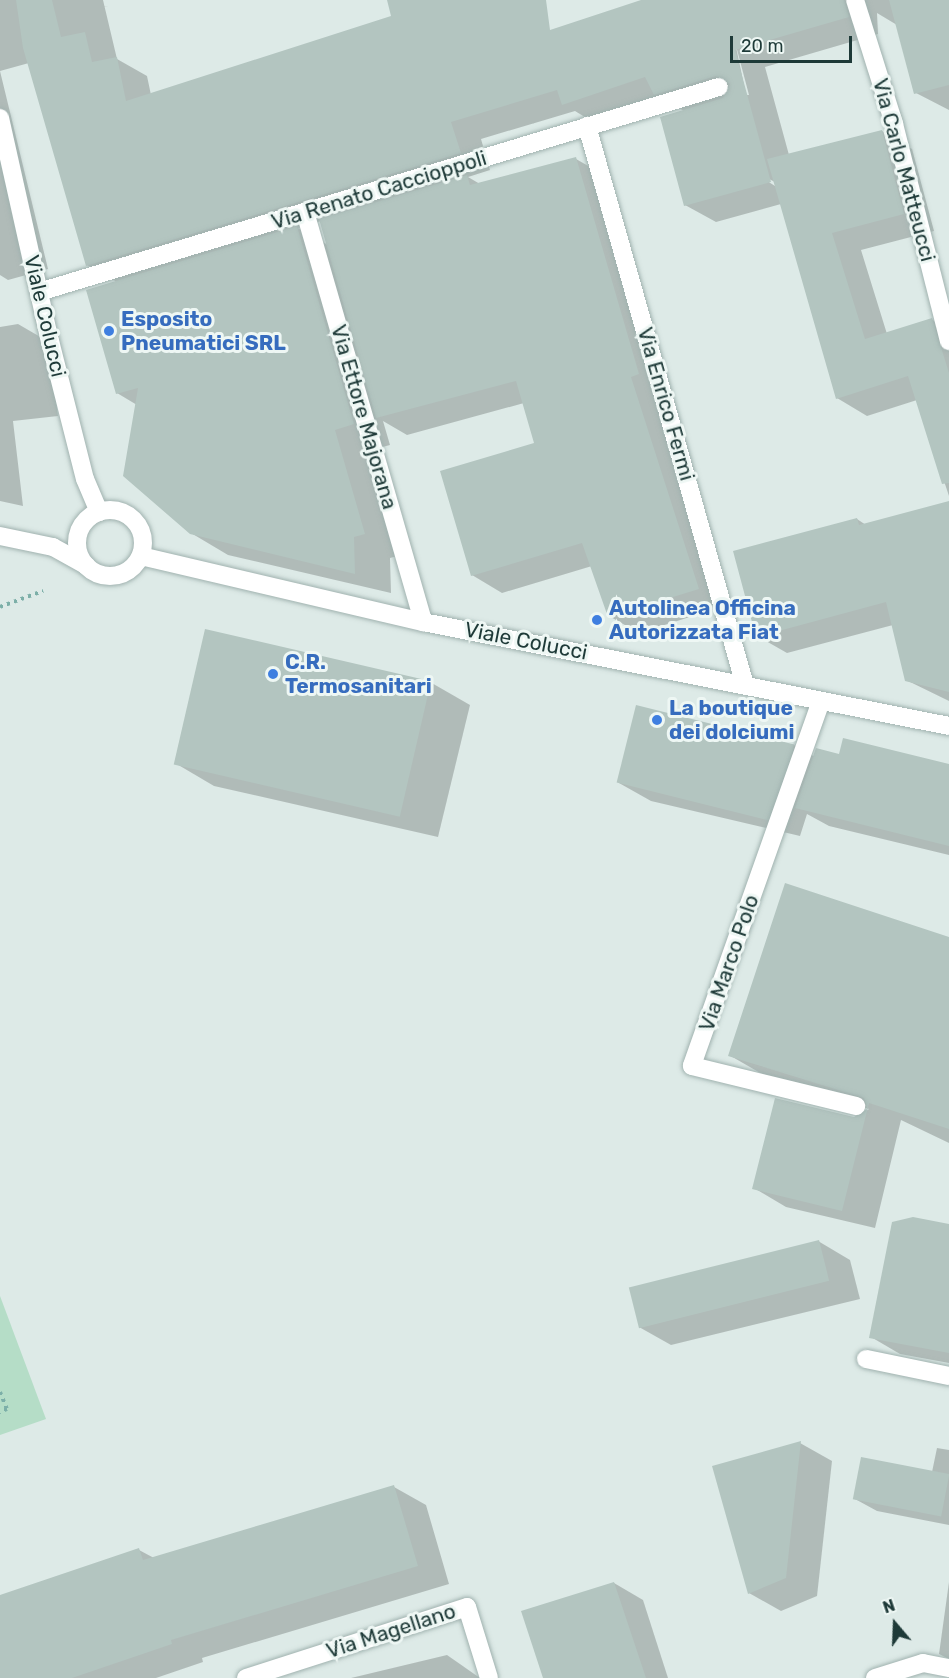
<!DOCTYPE html>
<style>
body{margin:0}
#map{position:relative;width:949px;height:1678px;overflow:hidden;background:#ddeae7;font-family:Rubik,sans-serif}
div>[style]{position:absolute}
[style*='--x']{left:calc(var(--x)*1px);top:calc(var(--y)*1px);width:calc(var(--w)*1px);rotate:calc(var(--a)*1deg)}
.green>*{inset:0;background:#b5ddc7}
.shadow>*{inset:0;background:#0003}
.building>*{inset:0;background:#b3c5c0;transform-origin:0 0}
.path>*{height:4px;margin-top:-2px;transform-origin:0;background:repeating-linear-gradient(90deg,#7cafa8 0 3px,transparent 0 7.5px)}
.roads{filter:drop-shadow(0 0 2px #a0b2af) drop-shadow(0 0 2px #a0b2af)}
.street>*{height:18px;margin:-9px;padding:0 9px;transform-origin:9px;border-radius:9px;background:#fff}
.street>.ring{margin:-9px;padding:0;box-sizing:content-box;background:none;border:18px solid #fff;border-radius:50%}
.secondary>*{height:18px;margin:-9px;padding:0 9px;transform-origin:9px;border-radius:9px;background:#fff}
.dots>*{width:16px;height:16px;translate:-50% -50%;box-sizing:border-box;border:3px solid #eef7f4;border-radius:50%}
span{translate:-50% -50%;white-space:nowrap;text-align:center;line-height:1.15;-webkit-text-stroke:6px #eef7f4;paint-order:stroke}
.street-label{font-size:21px;color:#1e3a38}
.shop-label{font-size:21px;color:#366cbe;font-weight:700}
.left{translate:0 -50%;text-align:left}
.north{position:absolute;left:865px;top:1594px;width:60px;height:60px;-webkit-text-stroke:4px #eef7f4;paint-order:stroke;rotate:341deg;font-size:16px;font-weight:700;line-height:24px;text-align:center;color:#1e3a38}
.north::after{content:'';display:block;margin:auto;width:21px;height:27px;background:#1e3a38;clip-path:polygon(50% 0,100% 100%,50% 72%,0 100%)}
.scale{position:absolute;left:730px;top:36px;width:122px;height:27px;box-sizing:border-box;border:3px solid #1e3a38;border-top:0;padding-left:8px;font-size:18px;line-height:21px;white-space:nowrap;color:#1e3a38;-webkit-text-stroke:4px #eef7f4;paint-order:stroke}
</style>
<div id="map">
<div class="green">
<i style="clip-path:polygon(0 1296px,46px 1419px,0 1435px)"></i>
</div>
<div class="shadow">
<i style="clip-path:polygon(evenodd,0 0,103px 0,117px 59px,147px 76px,151px 95px,393px 17px,389px 0,536px 0,546px 33px,646px 0,949px 0,949px 110px,916px 93px,897px 25px,877px 13px,878px 34px,765px 67px,789px 155px,882px 131px,912px 149px,934px 231px,861px 250px,887px 334px,931px 319px,949px 330px,949px 496px,917px 400px,867px 416px,837px 398px,781px 204px,716px 222px,685px 205px,684px 111px,663px 98px,593px 122px,575px 111px,481px 139px,490px 170px,468px 177px,480px 184px,576px 159px,606px 176px,728px 605px,639px 633px,609px 616px,592px 566px,502px 593px,472px 575px,536px 444px,524px 403px,407px 435px,383px 421px,390px 445px,371px 450px,401px 555px,390px 558px,391px 593px,228px 555px,191px 533px,137px 405px,117px 393px,117px 282px,87px 265px,29px 63px,0 71px,48px 269px,8px 280px,0 275px,0 0,735px 42px,749px 95px,746px 95px,735px 42px,0 0,765px 177px,775px 182px,775px 186px,764px 179px,765px 177px,0 0,321px 221px,328px 245px,298px 228px,321px 221px)"></i>
<i style="clip-path:polygon(18px 324px,49px 342px,58px 416px,13px 421px,23px 506px,0 501px,0 327px)"></i>
<i style="clip-path:polygon(949px 503px,949px 701px,906px 680px,893px 625px,787px 653px,757px 636px,857px 519px,866px 525px)"></i>
<i style="clip-path:polygon(430px 682px,470px 705px,438px 837px,214px 786px,175px 763px)"></i>
<i style="clip-path:polygon(637px 707px,794px 745px,815px 757px,949px 768px,949px 855px,829px 826px,807px 814px,800px 836px,651px 801px,619px 783px)"></i>
<i style="clip-path:polygon(949px 939px,949px 1143px,901px 1120px,875px 1228px,786px 1207px,754px 1188px,869px 1109px,762px 1074px,729px 1055px)"></i>
<i style="clip-path:polygon(949px 1225px,949px 1363px,900px 1354px,871px 1337px)"></i>
<i style="clip-path:polygon(818px 1241px,850px 1260px,860px 1299px,671px 1345px,639px 1327px)"></i>
<i style="clip-path:polygon(800px 1443px,832px 1461px,817px 1596px,781px 1611px,749px 1593px)"></i>
<i style="clip-path:polygon(937px 1448px,949px 1450px,949px 1525px,877px 1511px,855px 1499px,932px 1472px)"></i>
<i style="clip-path:polygon(394px 1487px,426px 1505px,449px 1584px,202px 1658px,203px 1662px,156px 1678px,0 1678px,0 1597px,139px 1550px,154px 1558px)"></i>
<i style="clip-path:polygon(949px 1582px,949px 1659px,939px 1654px)"></i>
<i style="clip-path:polygon(614px 1583px,643px 1600px,668px 1678px,545px 1678px)"></i>
<i style="clip-path:polygon(447px 1655px,480px 1678px,351px 1678px)"></i>
</div>
<div class="building">
<i style="clip-path:polygon(16px 0,52px 0,61px 37px,85px 32px,92px 62px,117px 57px,126px 101px,391px 16px,387px 0,546px 0,550px 30px,641px 0,844px 0,849px 17px,735px 50px,771px 182px,684px 206px,660px 117px,723px 98px,730px 84px,716px 76px,654px 95px,645px 77px,562px 105px,557px 90px,451px 122px,461px 153px,86px 266px,23px 48px)"></i>
<i style="clip-path:polygon(889px 0,949px 0,949px 85px,914px 94px)"></i>
<i style="clip-path:polygon(882px 130px,904px 214px,832px 233px,865px 339px,932px 318px,949px 373px,949px 483px,942px 484px,908px 376px,836px 399px,767px 159px)"></i>
<i style="clip-path:polygon(576px 157px,639px 374px,631px 377px,699px 589px,608px 617px,582px 543px,471px 576px,440px 471px,534px 443px,516px 381px,376px 418px,319px 219px,467px 175px,470px 185px)"></i>
<i style="clip-path:polygon(297px 226px,354px 424px,335px 430px,365px 534px,354px 537px,355px 574px,190px 534px,123px 476px,138px 388px,116px 394px,86px 290px)"></i>
<i style="clip-path:polygon(949px 501px,949px 692px,905px 681px,886px 602px,756px 637px,733px 551px,857px 518px,859px 525px)"></i>
<i style="left:205px;top:629px;width:232px;height:139px;rotate:13deg"></i>
<i style="left:636px;top:705px;width:163px;height:80px;rotate:14deg"></i>
<i style="clip-path:polygon(843px 738px,949px 764px,949px 846px,795px 808px,816px 748px,839px 754px)"></i>
<i style="clip-path:polygon(785px 883px,949px 937px,949px 1129px,869px 1103px,842px 1211px,752px 1189px,775px 1098px,854px 1117px,867px 1109px,864px 1098px,728px 1056px)"></i>
<i style="clip-path:polygon(913px 1217px,949px 1224px,949px 1353px,869px 1338px,892px 1222px)"></i>
<i style="left:819px;top:1240px;width:42px;height:196px;rotate:76deg"></i>
<i style="clip-path:polygon(801px 1441px,786px 1578px,748px 1594px,712px 1466px)"></i>
<i style="left:861px;top:1457px;width:90px;height:43px;rotate:11deg"></i>
<i style="clip-path:polygon(394px 1485px,418px 1566px,171px 1640px,172px 1644px,72px 1678px,0 1678px,0 1595px,139px 1548px,143px 1560px)"></i>
<i style="clip-path:polygon(614px 1582px,646px 1678px,543px 1678px,521px 1611px)"></i>
</div>
<div class="path">
<i style="--x:0;--y:607;--w:46;--a:-20.4"></i>
<i style="--x:0;--y:1392;--w:18;--a:68"></i>
<i style="--x:7;--y:1409;--w:8;--a:157"></i>
</div>
<div class="roads">
<div class="street">
<i style="--x:855;--y:0;--w:130;--a:72.5"></i>
<i style="--x:894;--y:124;--w:224;--a:75.8"></i>
<i style="--x:587;--y:126;--w:578;--a:74.23"></i>
<i style="--x:305;--y:212;--w:427;--a:73.9"></i>
<i style="--x:39;--y:292;--w:710;--a:-16.78"></i>
<i class="ring" style="left:77px;top:510px;width:48px;height:48px"></i>
<i style="--x:0;--y:536;--w:54;--a:11.7"></i>
<i style="--x:53;--y:547;--w:38;--a:29"></i>
<i style="--x:821;--y:701;--w:387;--a:109.5"></i>
<i style="--x:692;--y:1066;--w:169;--a:13.7"></i>
<i style="--x:866;--y:1359;--w:85;--a:11.6"></i>
<i style="--x:246;--y:1678;--w:232;--a:-17.8"></i>
<i style="--x:467;--y:1607;--w:74;--a:72.8"></i>
<i style="--x:875;--y:1678;--w:50;--a:-17.4"></i>
<i style="--x:923;--y:1663;--w:26;--a:11"></i>
</div>
<div class="secondary">
<i style="--x:0;--y:118;--w:229;--a:77.4"></i>
<i style="--x:50;--y:341;--w:142;--a:75.8"></i>
<i style="--x:85;--y:479;--w:36;--a:67"></i>
<i style="--x:141;--y:556;--w:290;--a:13.2"></i>
<i style="--x:423;--y:622;--w:536;--a:11.18"></i>
</div>
</div>
<div class="dots">
<i style="left:109px;top:331px;background:#3f7fe0"></i>
<i style="left:597px;top:620px;background:#3f7fe0"></i>
<i style="left:273px;top:674px;background:#3f7fe0"></i>
<i style="left:657px;top:720px;background:#3f7fe0"></i>
</div>
<div class="street-label">
<span style="left:904px;top:170px;rotate:75deg">Via Carlo Matteucci</span>
<span style="left:379px;top:190px;rotate:-17deg">Via Renato Caccioppoli</span>
<span style="left:45px;top:316px;rotate:77deg">Viale Colucci</span>
<span style="left:666px;top:404px;rotate:74deg">Via Enrico Fermi</span>
<span style="left:364px;top:417px;rotate:74deg">Via Ettore Majorana</span>
<span style="left:526px;top:641px;rotate:11deg">Viale Colucci</span>
<span style="left:729px;top:963px;rotate:-71deg">Via Marco Polo</span>
<span style="left:391px;top:1631px;rotate:-18deg">Via Magellano</span>
</div>
<div class="shop-label">
<span class="left" style="left:121px;top:331px">Esposito<br>Pneumatici SRL</span>
<span class="left" style="left:609px;top:620px">Autolinea Officina<br>Autorizzata Fiat</span>
<span class="left" style="left:285px;top:674px">C.R.<br>Termosanitari</span>
<span class="left" style="left:669px;top:720px">La boutique<br>dei dolciumi</span>
</div>
<div class="north">N</div>
<div class="scale">20 m</div>
</div>
